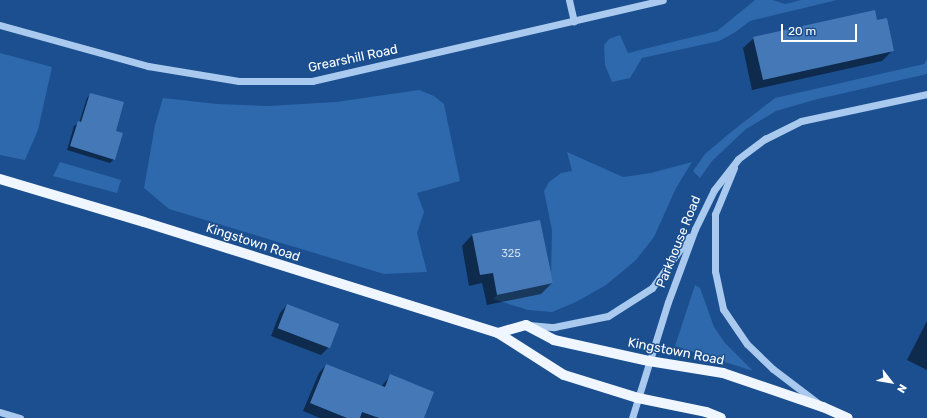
<!DOCTYPE html>
<style>
body{margin:0}
#map{position:relative;width:927px;height:418px;overflow:hidden;background:#1b4f8f;font-family:Rubik,sans-serif}
div>[style]{position:absolute}
[style*='--x']{left:calc(var(--x)*1px);top:calc(var(--y)*1px);width:calc(var(--w)*1px);rotate:calc(var(--a)*1deg)}
.green>*{inset:0;background:#2e69ad}
.shadow>*{inset:0;background:#0007}
.building>*{inset:0;background:#4478b7;transform-origin:0 0}
.minor>*{height:7px;margin:-3.5px;padding:0 3.5px;transform-origin:3.5px;border-radius:3.5px;background:#a9c9ee}
.major>*{height:10px;margin:-5px;padding:0 5px;transform-origin:5px;border-radius:5px;background:#f0f6ff}
span{translate:-50% -50%;white-space:nowrap;text-align:center;line-height:1.15;-webkit-text-stroke:3px #1b4f8f;paint-order:stroke}
.number-label{font-size:11px;color:#d0dded}
.number-label span{-webkit-text-stroke-width:0}
.street-label{font-size:13px;color:#fff}
.north{position:absolute;left:871px;top:362px;width:40px;height:40px;-webkit-text-stroke:3px #1b4f8f;paint-order:stroke;rotate:121deg;font-size:11px;font-weight:700;line-height:16px;text-align:center;color:#fff}
.north::after{content:'';display:block;margin:auto;width:14px;height:18px;background:#fff;clip-path:polygon(50% 0,100% 100%,50% 72%,0 100%)}
.scale{position:absolute;left:781px;top:24px;width:76px;height:18px;box-sizing:border-box;border:2px solid #fff;border-top:0;padding-left:5px;font-size:12px;line-height:14px;white-space:nowrap;color:#fff;-webkit-text-stroke:3px #1b4f8f;paint-order:stroke}
</style>
<div id="map">
<div class="green">
<i style="clip-path:polygon(755px 0,773px 0,785px 4px,801px 0,837px 0,750px 21px,734px 33px,719px 41px,642px 58px,630px 78px,612px 82px,605px 65px,604px 45px,609px 39px,620px 35px,628px 53px,717px 31px)"></i>
<i style="clip-path:polygon(0 53px,52px 67px,38px 130px,25px 160px,0 155px)"></i>
<i style="clip-path:polygon(927px 59px,927px 74px,814px 100px,776px 111px,746px 129px,712px 161px,700px 178px,693px 171px,705px 154px,731px 132px,775px 98px,924px 64px)"></i>
<i style="clip-path:polygon(419px 90px,434px 96px,444px 104px,460px 181px,417px 193px,424px 212px,417px 233px,427px 272px,384px 274px,169px 209px,144px 188px,155px 125px,163px 98px,217px 104px,268px 106px,336px 102px)"></i>
<i style="clip-path:polygon(567px 152px,623px 177px,651px 173px,692px 162px,676px 188px,654px 237px,636px 260px,606px 285px,576px 302px,552px 312px,528px 310px,493px 299px,497px 295px,553px 283px,551px 274px,552px 230px,544px 191px,549px 182px,561px 173px,572px 171px)"></i>
<i style="clip-path:polygon(60px 162px,121px 180px,117px 193px,53px 176px)"></i>
<i style="clip-path:polygon(695px 285px,700px 288px,714px 327px,725px 343px,753px 371px,675px 346px)"></i>
</div>
<div class="shadow">
<i style="clip-path:polygon(876px 21px,893px 50px,882px 61px,752px 90px,743px 48px,754px 38px)"></i>
<i style="clip-path:polygon(91px 94px,114px 159px,110px 163px,67px 150px,74px 126px,79px 123px,87px 98px)"></i>
<i style="clip-path:polygon(472px 235px,552px 283px,541px 294px,487px 305px,482px 283px,469px 286px,462px 246px)"></i>
<i style="clip-path:polygon(287px 305px,329px 347px,321px 355px,271px 336px,280px 313px)"></i>
<i style="clip-path:polygon(927px 321px,927px 370px,907px 360px)"></i>
<i style="clip-path:polygon(326px 365px,381px 387px,390px 376px,423px 418px,320px 418px,303px 411px,319px 373px)"></i>
</div>
<div class="building">
<i style="clip-path:polygon(875px 10px,877px 20px,887px 18px,894px 51px,763px 80px,753px 37px)"></i>
<i style="clip-path:polygon(90px 93px,124px 102px,116px 131px,123px 133px,115px 160px,70px 146px,78px 121px,81px 122px)"></i>
<i style="clip-path:polygon(540px 220px,553px 283px,497px 295px,493px 273px,480px 275px,472px 234px)"></i>
<i style="left:287px;top:304px;width:56px;height:26px;rotate:21deg"></i>
<i style="clip-path:polygon(326px 364px,385px 387px,390px 374px,434px 392px,424px 418px,379px 418px,362px 412px,360px 418px,347px 418px,310px 403px)"></i>
</div>
<div class="minor">
<i style="--x:569;--y:0;--w:22;--a:77"></i>
<i style="--x:0;--y:25;--w:154;--a:15.5"></i>
<i style="--x:148;--y:66;--w:92;--a:9.4"></i>
<i style="--x:239;--y:81;--w:73;--a:0"></i>
<i style="--x:312;--y:81;--w:360;--a:-13"></i>
<i style="--x:734;--y:168;--w:50;--a:112.4"></i>
<i style="--x:715;--y:214;--w:57;--a:90"></i>
<i style="--x:715;--y:271;--w:39;--a:78"></i>
<i style="--x:723;--y:309;--w:42;--a:55.6"></i>
<i style="--x:747;--y:344;--w:36;--a:44"></i>
<i style="--x:773;--y:369;--w:58;--a:37.3"></i>
<i style="--x:529;--y:325;--w:25;--a:5"></i>
<i style="--x:554;--y:327;--w:55;--a:-11.5"></i>
<i style="--x:608;--y:316;--w:52;--a:-32.5"></i>
<i style="--x:652;--y:288;--w:63;--a:-54"></i>
<i style="--x:0;--y:412;--w:21;--a:17"></i>
<i style="--x:632;--y:418;--w:121;--a:-72.8"></i>
<i style="--x:668;--y:302;--w:78;--a:-69.7"></i>
<i style="--x:695;--y:229;--w:43;--a:-64"></i>
<i style="--x:714;--y:190;--w:39;--a:-52"></i>
<i style="--x:738;--y:159;--w:34;--a:-37"></i>
<i style="--x:765;--y:139;--w:40;--a:-26.6"></i>
<i style="--x:801;--y:121;--w:129;--a:-12.1"></i>
</div>
<div class="major">
<i style="--x:0;--y:179;--w:150;--a:16.6"></i>
<i style="--x:144;--y:222;--w:371;--a:17.4"></i>
<i style="--x:498;--y:333;--w:78;--a:32.5"></i>
<i style="--x:564;--y:375;--w:77;--a:17.3"></i>
<i style="--x:638;--y:398;--w:69;--a:11.6"></i>
<i style="--x:706;--y:412;--w:16;--a:22"></i>
<i style="--x:498;--y:333;--w:29;--a:-16"></i>
<i style="--x:526;--y:325;--w:32;--a:28"></i>
<i style="--x:554;--y:340;--w:97;--a:12.5"></i>
<i style="--x:649;--y:361;--w:75;--a:9.2"></i>
<i style="--x:723;--y:373;--w:106;--a:18.8"></i>
<i style="--x:823;--y:407;--w:27;--a:24"></i>
</div>
<div class="number-label">
<span style="left:511px;top:254px">325</span>
</div>
<div class="street-label">
<span style="left:353px;top:59px;rotate:-12deg">Grearshill Road</span>
<span style="left:679px;top:242px;rotate:-68deg">Parkhouse Road</span>
<span style="left:253px;top:243px;rotate:18deg">Kingstown Road</span>
<span style="left:676px;top:352px;rotate:11deg">Kingstown Road</span>
</div>
<div class="north">N</div>
<div class="scale">20 m</div>
</div>
